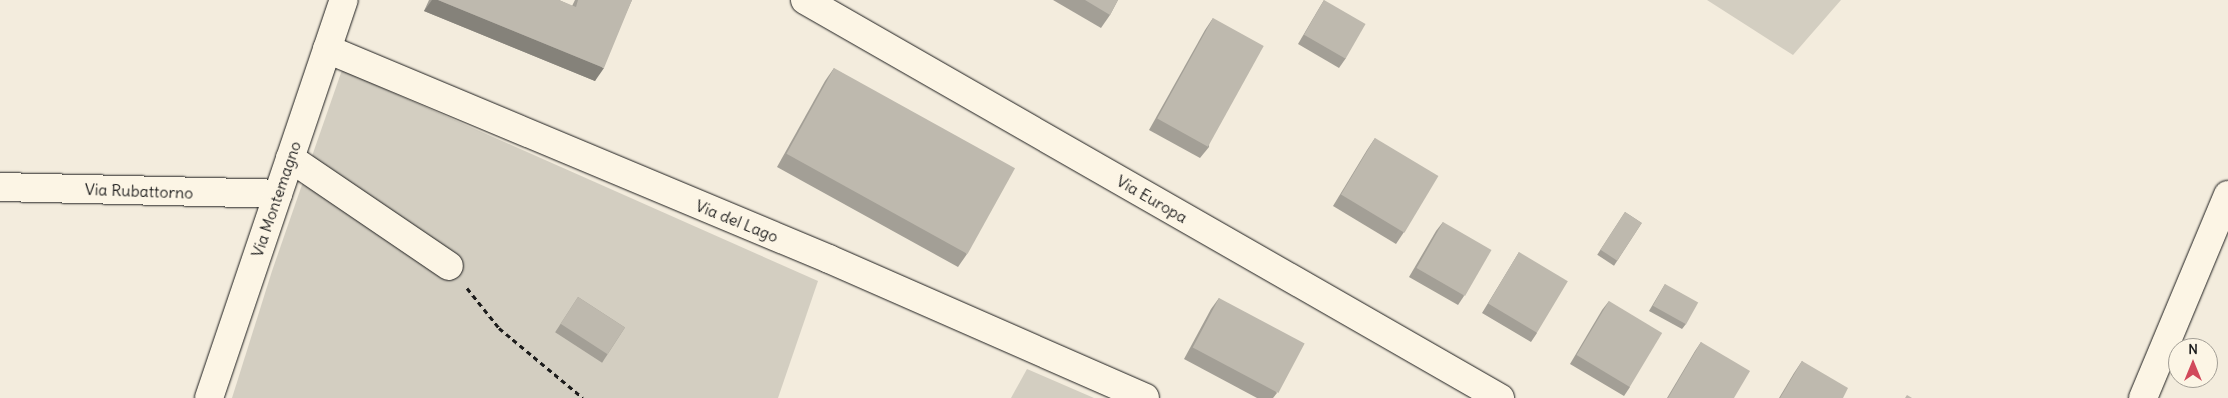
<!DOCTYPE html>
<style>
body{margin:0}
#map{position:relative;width:2228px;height:398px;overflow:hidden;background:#f3ecdd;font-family:Delius,sans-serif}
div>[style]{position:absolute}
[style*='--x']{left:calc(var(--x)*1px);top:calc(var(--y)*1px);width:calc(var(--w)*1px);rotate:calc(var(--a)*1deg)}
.green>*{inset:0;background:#d3cec1}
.path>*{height:3px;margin-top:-1.5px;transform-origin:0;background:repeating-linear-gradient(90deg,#1c1c1c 0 5px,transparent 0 9px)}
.roads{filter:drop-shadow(0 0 1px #1c1c1c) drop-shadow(0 0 1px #1c1c1c)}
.minor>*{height:28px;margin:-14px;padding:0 14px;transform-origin:14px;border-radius:14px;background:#fcf5e5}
.major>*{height:28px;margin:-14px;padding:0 14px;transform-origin:14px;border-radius:14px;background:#fcf5e5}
.wall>*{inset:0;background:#a39f96;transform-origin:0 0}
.shaded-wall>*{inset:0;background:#85827a}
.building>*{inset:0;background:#beb9ae;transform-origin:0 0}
span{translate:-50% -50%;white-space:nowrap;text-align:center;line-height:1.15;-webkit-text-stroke:4.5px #fcf5e5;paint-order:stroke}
.street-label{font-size:16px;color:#1c1c1c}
.north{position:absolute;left:2168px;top:338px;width:50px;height:50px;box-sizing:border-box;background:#fcf5e5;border:1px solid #a29e95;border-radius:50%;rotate:0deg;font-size:14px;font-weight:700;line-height:20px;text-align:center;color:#1c1c1c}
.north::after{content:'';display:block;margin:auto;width:18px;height:22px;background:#d1495b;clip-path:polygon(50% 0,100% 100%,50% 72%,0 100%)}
</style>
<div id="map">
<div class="green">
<i style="clip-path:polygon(1707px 0,1841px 0,1793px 55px)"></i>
<i style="clip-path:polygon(342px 70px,818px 281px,778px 398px,232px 398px,272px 271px)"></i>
<i style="clip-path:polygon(1027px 369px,1094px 398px,1011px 398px)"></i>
</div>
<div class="path">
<i style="--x:467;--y:288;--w:51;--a:51.3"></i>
<i style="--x:499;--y:328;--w:109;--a:39.8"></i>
</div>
<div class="roads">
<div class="minor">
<i style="--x:327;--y:49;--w:544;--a:22.7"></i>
<i style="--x:829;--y:259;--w:345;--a:23.7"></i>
<i style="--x:290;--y:158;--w:192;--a:34.2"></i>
<i style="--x:0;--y:187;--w:278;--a:1.4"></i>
<i style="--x:209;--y:398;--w:420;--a:-71.3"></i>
<i style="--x:2143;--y:398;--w:220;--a:-67.3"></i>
</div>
<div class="major">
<i style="--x:805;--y:0;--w:801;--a:29.8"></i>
</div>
</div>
<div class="wall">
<i style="clip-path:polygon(429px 0,559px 0,572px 6px,575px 0,632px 0,595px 81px,424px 11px)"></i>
<i style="clip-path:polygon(1053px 0,1118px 0,1110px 15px,1101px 28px)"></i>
<i style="clip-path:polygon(1324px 0,1346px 58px,1339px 68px,1298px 44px,1318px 10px)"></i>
<i style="clip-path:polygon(1213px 18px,1209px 147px,1200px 158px,1149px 130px,1205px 30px)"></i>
<i style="clip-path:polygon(834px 68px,967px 254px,958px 267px,777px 167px,825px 81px)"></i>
<i style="clip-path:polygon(1375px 138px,1404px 232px,1396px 244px,1333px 206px,1367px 150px)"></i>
<i style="left:1625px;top:212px;width:20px;height:51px;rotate:33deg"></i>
<i style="clip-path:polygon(1443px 222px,1464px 296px,1458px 305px,1409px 277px,1436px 231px)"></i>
<i style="clip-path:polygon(1519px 252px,1537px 333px,1531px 342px,1482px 313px,1513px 262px)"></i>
<i style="clip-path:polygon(1665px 284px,1686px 324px,1682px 329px,1649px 311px)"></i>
<i style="left:578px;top:297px;width:56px;height:42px;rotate:33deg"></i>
<i style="clip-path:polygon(1219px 298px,1277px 393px,1273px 398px,1257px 398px,1184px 359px,1211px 309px)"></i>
<i style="clip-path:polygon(1609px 301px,1630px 387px,1624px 396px,1570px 364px,1602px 310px)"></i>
<i style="clip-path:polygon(1701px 342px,1734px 398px,1667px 398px,1695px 351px)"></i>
<i style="clip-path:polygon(1802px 361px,1843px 398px,1779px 398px,1794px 373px)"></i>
</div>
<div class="shaded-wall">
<i style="clip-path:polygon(432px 0,438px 0,604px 68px,595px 81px,424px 11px)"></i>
</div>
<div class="building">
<i style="clip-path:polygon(438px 0,559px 0,576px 7px,578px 0,632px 0,604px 68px)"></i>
<i style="clip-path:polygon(1085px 0,1118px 0,1110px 15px)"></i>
<i style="left:1324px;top:0;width:48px;height:40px;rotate:30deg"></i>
<i style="left:1213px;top:18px;width:58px;height:115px;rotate:29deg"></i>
<i style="left:834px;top:68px;width:207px;height:98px;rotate:29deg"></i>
<i style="left:1375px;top:138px;width:74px;height:66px;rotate:31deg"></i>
<i style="left:1625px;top:212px;width:20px;height:45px;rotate:33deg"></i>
<i style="left:1443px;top:222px;width:56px;height:53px;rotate:30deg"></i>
<i style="left:1519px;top:252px;width:57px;height:60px;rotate:31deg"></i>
<i style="left:1665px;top:284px;width:38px;height:25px;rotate:29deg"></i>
<i style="left:578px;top:297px;width:56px;height:32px;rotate:33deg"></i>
<i style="left:1219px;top:298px;width:97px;height:56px;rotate:28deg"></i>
<i style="left:1609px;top:301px;width:62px;height:63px;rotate:31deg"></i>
<i style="clip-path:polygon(1701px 342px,1750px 371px,1734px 398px,1668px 398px)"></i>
<i style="clip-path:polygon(1802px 361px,1848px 388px,1843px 398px,1780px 398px)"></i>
<i style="clip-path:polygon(1907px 395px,1912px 398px,1905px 398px)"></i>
</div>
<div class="street-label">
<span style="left:139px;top:191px;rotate:2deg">Via Rubattorno</span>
<span style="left:276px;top:199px;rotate:-71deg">Via Montemagno</span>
<span style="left:1152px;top:199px;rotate:30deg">Via Europa</span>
<span style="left:737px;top:221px;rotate:22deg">Via del Lago</span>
</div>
<div class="north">N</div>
</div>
